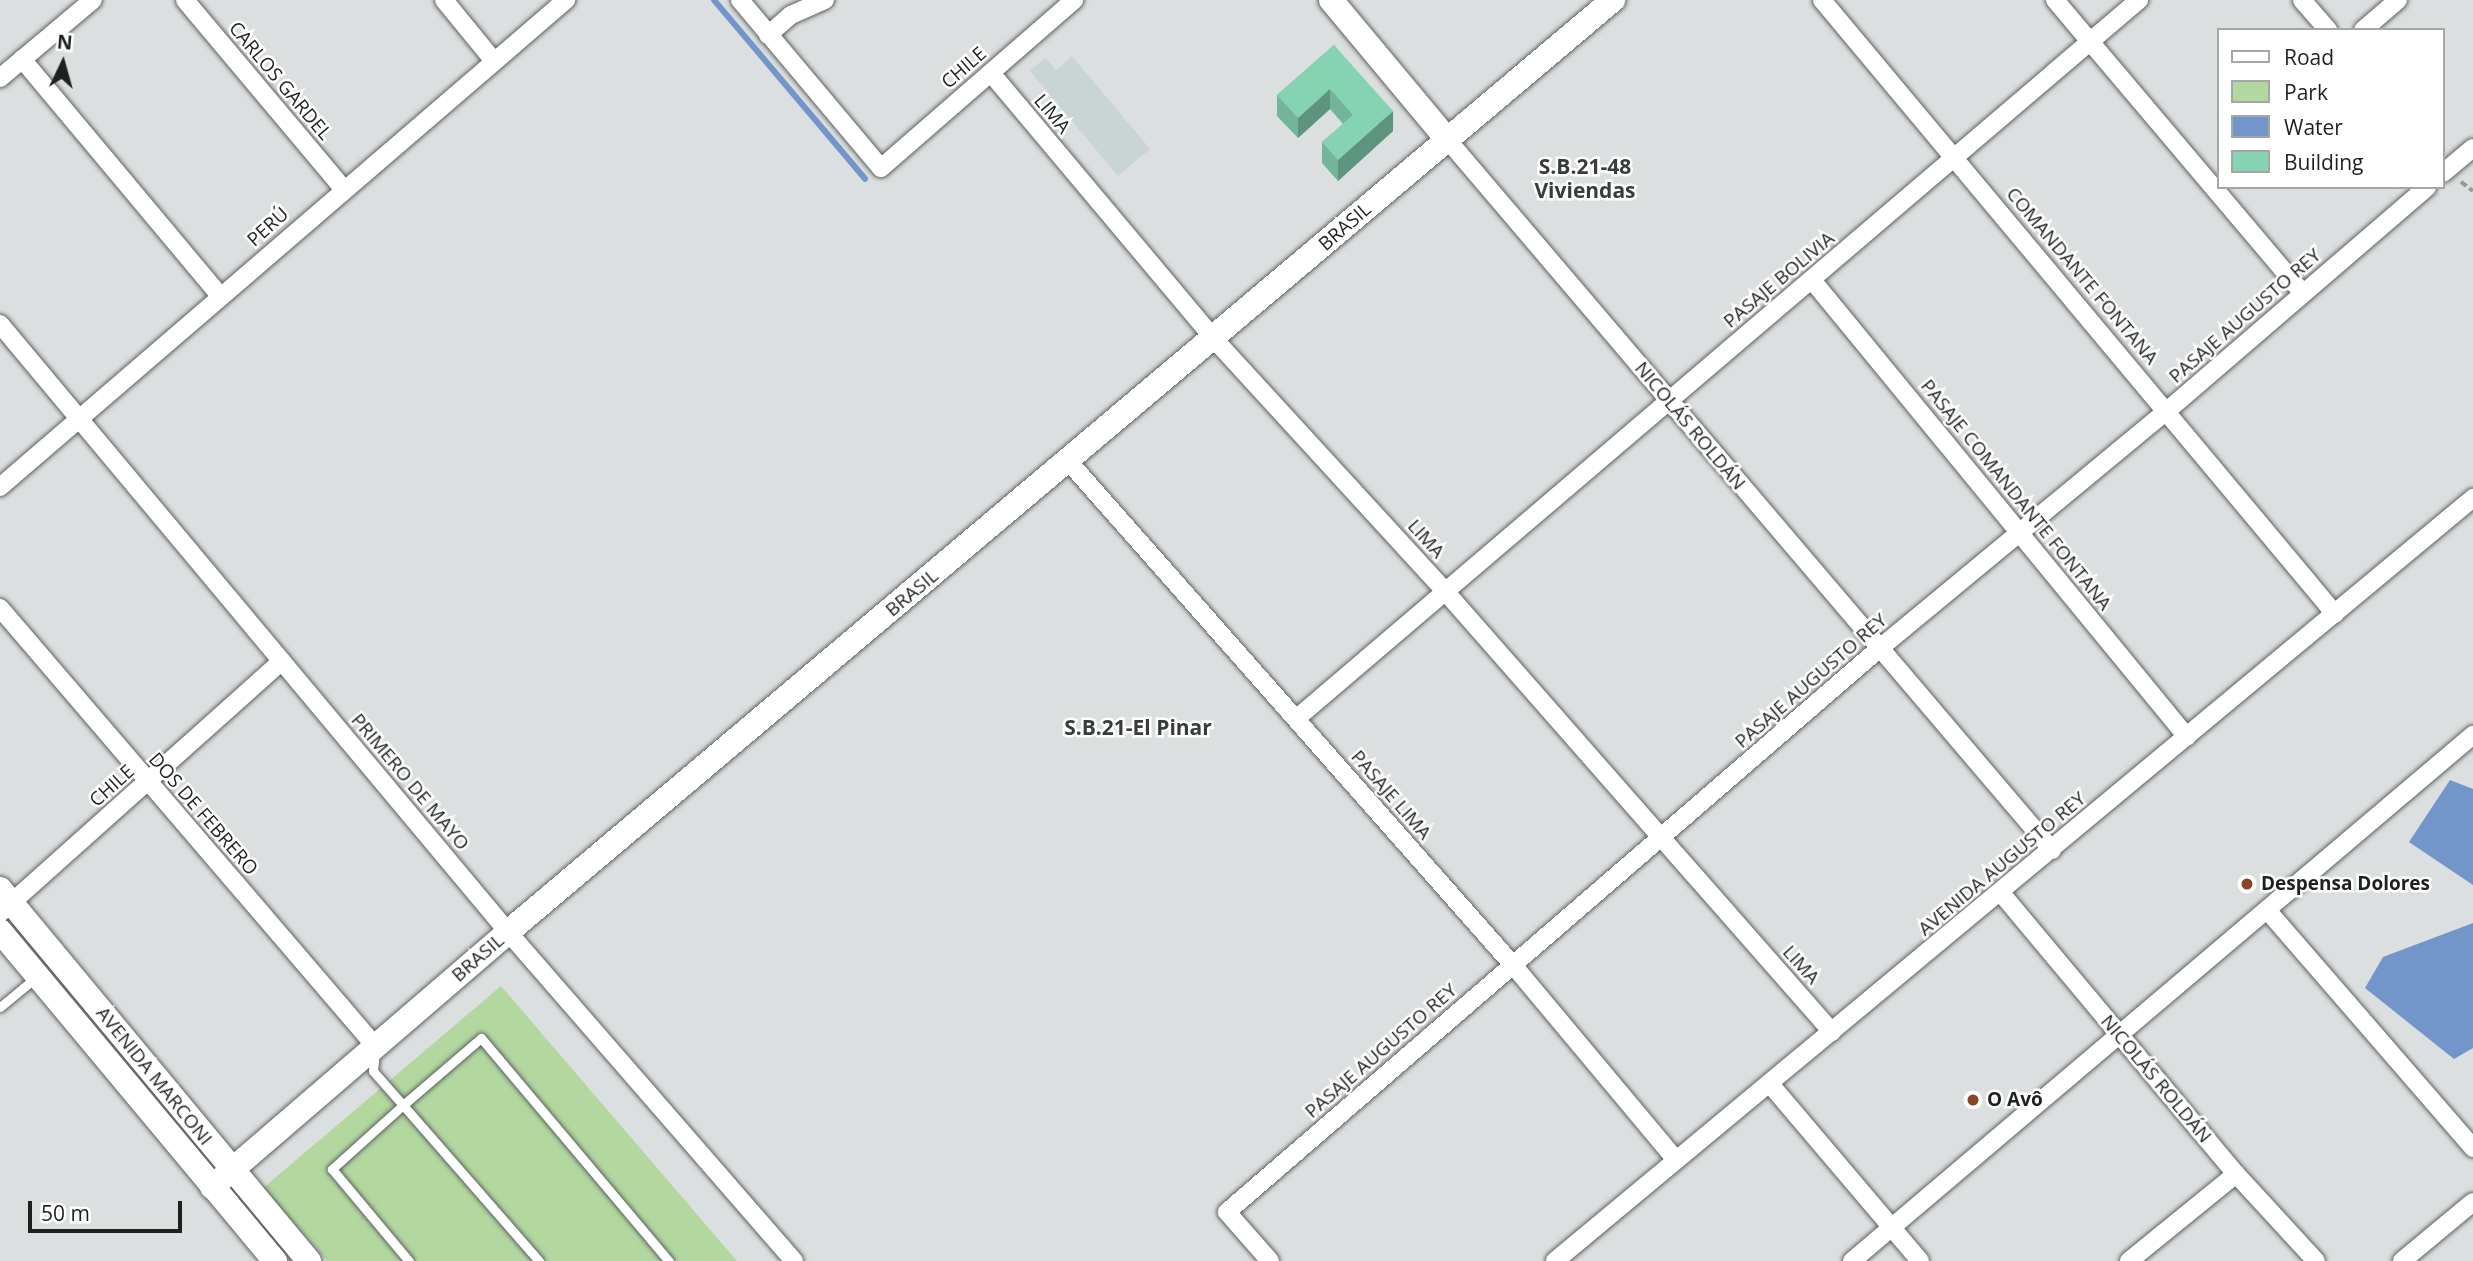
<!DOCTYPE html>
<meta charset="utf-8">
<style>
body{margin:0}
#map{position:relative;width:2473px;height:1261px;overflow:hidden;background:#dcdfdf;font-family:"Open Sans",sans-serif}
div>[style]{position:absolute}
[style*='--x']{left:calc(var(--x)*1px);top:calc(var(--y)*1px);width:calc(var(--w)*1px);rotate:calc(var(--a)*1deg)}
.built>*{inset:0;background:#c9d5d5}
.green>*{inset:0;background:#b2d8a0;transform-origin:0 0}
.water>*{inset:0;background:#7295ca}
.stream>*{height:6px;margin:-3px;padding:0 3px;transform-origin:3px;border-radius:3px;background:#7295ca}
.path>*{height:3.5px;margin-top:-1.75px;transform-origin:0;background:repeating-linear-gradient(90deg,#989a9a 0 7px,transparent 0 10.5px)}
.roads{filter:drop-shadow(0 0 2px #5e6161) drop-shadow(0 0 2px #5e6161)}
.lane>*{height:9px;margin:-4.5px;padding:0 4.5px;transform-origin:4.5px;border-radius:4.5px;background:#fff}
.street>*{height:18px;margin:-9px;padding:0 9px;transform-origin:9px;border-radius:9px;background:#fff}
.secondary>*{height:24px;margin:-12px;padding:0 12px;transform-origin:12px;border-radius:12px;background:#fff}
.wall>*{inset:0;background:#73b59b}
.shaded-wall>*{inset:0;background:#5e947e}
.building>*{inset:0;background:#86d3b4}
.dots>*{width:19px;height:19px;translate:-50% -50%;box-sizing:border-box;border:4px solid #fff;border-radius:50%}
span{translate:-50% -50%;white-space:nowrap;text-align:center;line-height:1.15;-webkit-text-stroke:5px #fff;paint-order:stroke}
.street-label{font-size:19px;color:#1f2020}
.poi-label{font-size:19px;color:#1f2020;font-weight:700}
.left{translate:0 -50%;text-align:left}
.neighbourhood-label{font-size:21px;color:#393c3c;font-weight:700}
.legend{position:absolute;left:2217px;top:28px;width:228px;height:161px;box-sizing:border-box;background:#fff;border:2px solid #a5a6a6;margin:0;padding:9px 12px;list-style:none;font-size:21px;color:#1f2020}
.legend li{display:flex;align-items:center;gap:14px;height:35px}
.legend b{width:35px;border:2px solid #a5a6a6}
.north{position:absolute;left:28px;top:28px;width:70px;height:70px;-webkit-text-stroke:5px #fff;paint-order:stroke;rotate:5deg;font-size:19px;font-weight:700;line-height:28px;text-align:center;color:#1f2020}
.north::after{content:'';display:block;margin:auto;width:24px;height:32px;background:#1f2020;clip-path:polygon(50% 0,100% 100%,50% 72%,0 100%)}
.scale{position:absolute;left:28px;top:1201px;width:154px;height:32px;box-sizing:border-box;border:4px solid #1f2020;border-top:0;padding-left:9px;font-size:21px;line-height:24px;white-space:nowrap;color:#1f2020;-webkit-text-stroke:5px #fff;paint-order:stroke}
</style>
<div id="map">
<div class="built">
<i style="clip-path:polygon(1072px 56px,1150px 149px,1118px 176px,1030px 71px,1045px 58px,1056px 70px)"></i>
</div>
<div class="green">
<i style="left:17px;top:929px;width:275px;height:6px;rotate:50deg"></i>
<i style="clip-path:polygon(501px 986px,737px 1261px,327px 1261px,263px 1188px)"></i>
</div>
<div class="water">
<i style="clip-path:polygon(2450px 780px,2473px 789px,2473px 885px,2409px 842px)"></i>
<i style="clip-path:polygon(2473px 923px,2473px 1048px,2454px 1059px,2365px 988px,2383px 957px)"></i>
</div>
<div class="stream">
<i style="--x:714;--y:0;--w:234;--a:49.8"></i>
</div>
<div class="path">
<i style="--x:2461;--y:182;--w:15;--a:37"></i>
</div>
<div class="roads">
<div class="lane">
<i style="--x:0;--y:1007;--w:45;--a:-39.6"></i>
<i style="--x:375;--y:1052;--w:19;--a:96"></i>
<i style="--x:373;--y:1071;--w:45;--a:48.6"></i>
<i style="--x:403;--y:1105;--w:96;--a:138"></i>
<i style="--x:332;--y:1169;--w:120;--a:50.1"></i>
<i style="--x:539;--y:1261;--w:207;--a:-131.1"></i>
<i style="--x:403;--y:1105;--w:103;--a:-40.7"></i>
<i style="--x:481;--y:1038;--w:292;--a:49.9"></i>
</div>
<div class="street">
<i style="--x:185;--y:0;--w:246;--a:50"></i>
<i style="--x:444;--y:0;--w:79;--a:50.7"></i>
<i style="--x:740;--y:0;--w:219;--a:50"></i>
<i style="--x:881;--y:168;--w:256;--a:-41"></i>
<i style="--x:1822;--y:0;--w:800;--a:50.12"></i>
<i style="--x:2055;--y:0;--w:384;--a:49.8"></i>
<i style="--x:2302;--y:0;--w:40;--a:49"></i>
<i style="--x:2363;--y:30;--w:46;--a:-40.6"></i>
<i style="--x:768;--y:35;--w:30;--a:-41"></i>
<i style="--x:791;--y:15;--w:37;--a:-24"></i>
<i style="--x:22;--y:59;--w:310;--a:50.1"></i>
<i style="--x:991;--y:73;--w:349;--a:50"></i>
<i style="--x:1215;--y:340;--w:339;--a:47.5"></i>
<i style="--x:1444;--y:590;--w:588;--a:48.72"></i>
<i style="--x:0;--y:78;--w:121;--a:-40"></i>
<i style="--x:1446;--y:138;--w:935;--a:49.6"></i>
<i style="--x:2443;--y:173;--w:39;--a:-40"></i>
<i style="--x:1812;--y:280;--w:591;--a:50.63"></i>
<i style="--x:0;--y:324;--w:792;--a:50.12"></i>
<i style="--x:508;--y:932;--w:436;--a:49"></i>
<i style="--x:1069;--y:462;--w:671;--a:48.57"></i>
<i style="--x:1513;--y:965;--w:254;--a:50.1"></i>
<i style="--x:0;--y:487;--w:747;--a:-40.71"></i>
<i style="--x:0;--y:608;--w:578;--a:49.42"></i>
<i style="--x:1297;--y:718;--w:1107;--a:-40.46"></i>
<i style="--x:2001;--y:893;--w:366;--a:50.1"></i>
<i style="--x:2236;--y:1174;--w:118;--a:47.4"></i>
<i style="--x:2267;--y:910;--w:315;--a:49.1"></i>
<i style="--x:0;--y:913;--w:378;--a:-41.8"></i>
<i style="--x:1770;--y:1084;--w:232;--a:49.7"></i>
<i style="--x:1270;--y:1261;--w:65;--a:-131.3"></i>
<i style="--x:1227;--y:1212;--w:863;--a:-40.82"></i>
<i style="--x:1880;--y:648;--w:374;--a:-39.6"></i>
<i style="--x:2168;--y:410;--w:342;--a:-40.7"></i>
<i style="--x:1555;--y:1261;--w:1194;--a:-39.73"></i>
<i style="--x:1852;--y:1261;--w:814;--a:-40.27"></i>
<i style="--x:2129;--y:1261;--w:138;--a:-39.1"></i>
<i style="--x:2402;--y:1261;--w:92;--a:-39.7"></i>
</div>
<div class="secondary">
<i style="--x:1331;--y:0;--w:180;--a:50.2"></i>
<i style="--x:0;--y:889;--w:484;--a:50.3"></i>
<i style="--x:0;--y:931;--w:430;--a:50.2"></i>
<i style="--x:212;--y:1187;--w:391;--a:-40.7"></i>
<i style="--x:508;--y:932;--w:1446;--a:-40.15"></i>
</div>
</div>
<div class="wall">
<i style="clip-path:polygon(1334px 45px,1393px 131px,1338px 181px,1322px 163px,1322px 142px,1343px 124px,1330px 109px,1298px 138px,1277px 116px,1277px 95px)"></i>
</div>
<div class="shaded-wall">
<i style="clip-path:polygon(1330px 89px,1330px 109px,1298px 138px,1298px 118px)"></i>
<i style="clip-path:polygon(1393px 111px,1393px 131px,1338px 181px,1338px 160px)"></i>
</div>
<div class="building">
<i style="clip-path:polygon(1334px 45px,1393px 111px,1338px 160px,1322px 142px,1353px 115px,1330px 89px,1298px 118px,1277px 95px)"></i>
</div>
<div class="dots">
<i style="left:2247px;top:884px;background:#8c4523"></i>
<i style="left:1973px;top:1100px;background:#8c4523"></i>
</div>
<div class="street-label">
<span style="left:964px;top:68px;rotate:-41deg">CHILE</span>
<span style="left:280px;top:81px;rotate:50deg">CARLOS GARDEL</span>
<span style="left:1052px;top:114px;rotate:50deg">LIMA</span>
<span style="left:268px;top:227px;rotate:-42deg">PERÚ</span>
<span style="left:1345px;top:227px;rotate:-41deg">BRASIL</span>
<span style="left:2082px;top:276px;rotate:50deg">COMANDANTE FONTANA</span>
<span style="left:1779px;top:280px;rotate:-40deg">PASAJE BOLIVIA</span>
<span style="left:2245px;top:316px;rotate:-41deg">PASAJE AUGUSTO REY</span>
<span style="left:1690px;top:426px;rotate:50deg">NICOLÁS ROLDÁN</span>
<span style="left:2016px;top:495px;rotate:51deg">PASAJE COMANDANTE FONTANA</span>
<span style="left:1426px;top:539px;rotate:48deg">LIMA</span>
<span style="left:912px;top:593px;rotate:-40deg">BRASIL</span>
<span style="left:1811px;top:681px;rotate:-41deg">PASAJE AUGUSTO REY</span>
<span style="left:410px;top:782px;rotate:50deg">PRIMERO DE MAYO</span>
<span style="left:112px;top:786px;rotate:-42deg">CHILE</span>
<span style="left:1391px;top:795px;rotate:49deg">PASAJE LIMA</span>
<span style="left:203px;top:814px;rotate:49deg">DOS DE FEBRERO</span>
<span style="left:2002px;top:864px;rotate:-40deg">AVENIDA AUGUSTO REY</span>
<span style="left:478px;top:958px;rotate:-41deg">BRASIL</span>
<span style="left:1801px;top:965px;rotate:48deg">LIMA</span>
<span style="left:1381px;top:1051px;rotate:-41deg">PASAJE AUGUSTO REY</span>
<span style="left:154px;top:1076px;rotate:51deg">AVENIDA MARCONI</span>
<span style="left:2156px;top:1079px;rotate:50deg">NICOLÁS ROLDÁN</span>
</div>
<div class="poi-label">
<span class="left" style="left:2261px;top:884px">Despensa Dolores</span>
<span class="left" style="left:1987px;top:1100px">O Avô</span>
</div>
<div class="neighbourhood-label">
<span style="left:1585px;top:178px">S.B.21-48<br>Viviendas</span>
<span style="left:1138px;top:727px">S.B.21-El Pinar</span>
</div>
<ul class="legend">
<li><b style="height:9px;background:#fff"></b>Road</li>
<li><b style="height:19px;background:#b2d8a0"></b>Park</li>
<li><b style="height:19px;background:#7295ca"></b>Water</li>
<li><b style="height:19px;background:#86d3b4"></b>Building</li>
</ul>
<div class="north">N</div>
<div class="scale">50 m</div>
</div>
